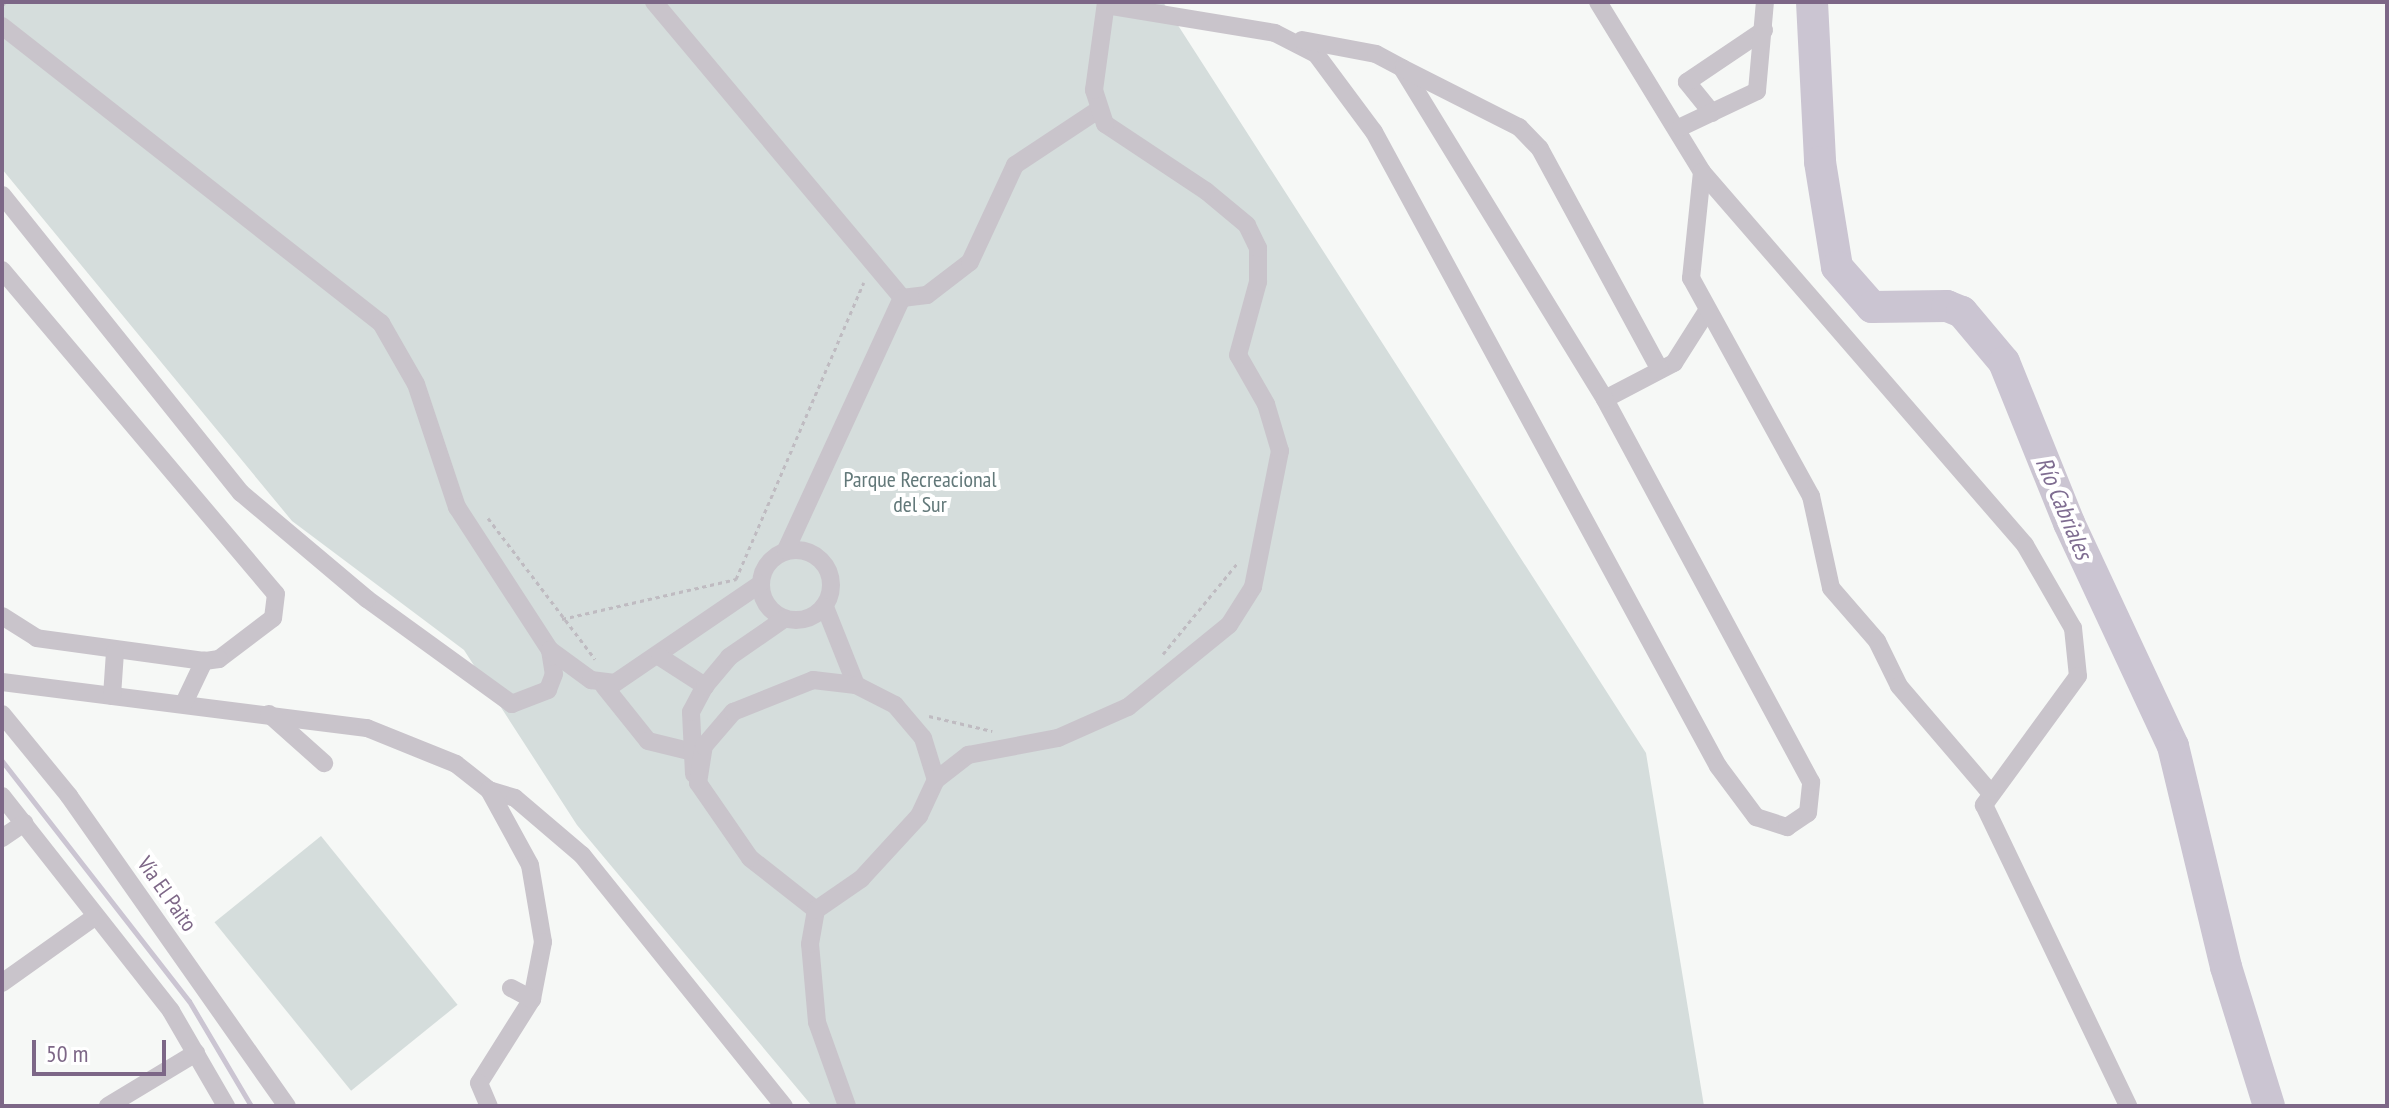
<!DOCTYPE html>
<meta charset="utf-8">
<style>
body{margin:0}
#map{position:relative;width:2389px;height:1108px;overflow:hidden;background:#f6f8f6;font-family:"PT Sans Narrow",sans-serif}
div>[style]{position:absolute}
[style*='--x']{left:calc(var(--x)*1px);top:calc(var(--y)*1px);width:calc(var(--w)*1px);rotate:calc(var(--a)*1deg)}
.green>*{inset:0;background:#d5dddc;transform-origin:0 0}
.stream>*{height:5px;margin:-2.5px;padding:0 2.5px;transform-origin:2.5px;border-radius:2.5px;background:#cbc5d2}
.river>*{height:32px;margin:-16px;padding:0 16px;transform-origin:16px;border-radius:16px;background:#cbc5d2}
.path>*{height:3px;margin-top:-1.5px;transform-origin:0;background:repeating-linear-gradient(90deg,#bfbbc1 0 4px,transparent 0 8px)}
.minor>*{height:18px;margin:-9px;padding:0 9px;transform-origin:9px;border-radius:9px;background:#c9c4cb}
.minor>.ring{margin:-9px;padding:0;box-sizing:content-box;background:none;border:18px solid #c9c4cb;border-radius:50%}
span{translate:-50% -50%;white-space:nowrap;text-align:center;line-height:1.15;-webkit-text-stroke:8px #fff;paint-order:stroke}
.park-label{font-size:22px;color:#627879}
.street-label{font-size:22px;color:#7d6787}
.water-label{font-size:24px;color:#7f6d91;font-style:italic}
.frame{position:absolute;inset:0;border:4px solid #7d6787;pointer-events:none}
.scale{position:absolute;left:32px;top:1040px;width:134px;height:36px;box-sizing:border-box;border:4px solid #7d6787;border-top:0;padding-left:10px;font-size:24px;line-height:28px;white-space:nowrap;color:#7d6787;-webkit-text-stroke:6px #fff;paint-order:stroke}
</style>
<div id="map">
<div class="green">
<i style="clip-path:polygon(2px 2px,1163px 2px,1646px 753px,1704px 1106px,812px 1106px,577px 825px,464px 650px,292px 521px,2px 169px)"></i>
<i style="left:321px;top:836px;width:217px;height:137px;rotate:51deg"></i>
</div>
<div class="stream">
<i style="--x:2;--y:761;--w:304;--a:52.1"></i>
<i style="--x:189;--y:1001;--w:122;--a:59.4"></i>
</div>
<div class="river">
<i style="--x:1812;--y:2;--w:160;--a:87.1"></i>
<i style="--x:1820;--y:162;--w:106;--a:80.8"></i>
<i style="--x:1837;--y:267;--w:53;--a:48.8"></i>
<i style="--x:1872;--y:307;--w:75;--a:-0.8"></i>
<i style="--x:1947;--y:306;--w:16;--a:22"></i>
<i style="--x:1962;--y:312;--w:65;--a:50"></i>
<i style="--x:2004;--y:362;--w:174;--a:68"></i>
<i style="--x:2069;--y:523;--w:246;--a:65"></i>
<i style="--x:2173;--y:746;--w:227;--a:76.5"></i>
<i style="--x:2226;--y:967;--w:145;--a:72.8"></i>
</div>
<div class="path">
<i style="--x:2;--y:6;--w:5;--a:-53"></i>
<i style="--x:488;--y:518;--w:177;--a:52.8"></i>
<i style="--x:562;--y:619;--w:179;--a:-12.9"></i>
<i style="--x:736;--y:579;--w:323;--a:-66.7"></i>
<i style="--x:1163;--y:654;--w:120;--a:-50.7"></i>
<i style="--x:929;--y:716;--w:65;--a:13.4"></i>
</div>
<div class="minor">
<i style="--x:654;--y:2;--w:386;--a:50"></i>
<i style="--x:902;--y:298;--w:25;--a:-7"></i>
<i style="--x:927;--y:295;--w:54;--a:-37.5"></i>
<i style="--x:970;--y:262;--w:107;--a:-65.1"></i>
<i style="--x:1015;--y:165;--w:100;--a:-33.5"></i>
<i style="--x:1598;--y:2;--w:199;--a:58.5"></i>
<i style="--x:1702;--y:172;--w:493;--a:49.1"></i>
<i style="--x:2025;--y:545;--w:96;--a:60"></i>
<i style="--x:2073;--y:628;--w:48;--a:84.1"></i>
<i style="--x:2078;--y:676;--w:160;--a:126.1"></i>
<i style="--x:1984;--y:805;--w:334;--a:64.4"></i>
<i style="--x:1106;--y:5;--w:171;--a:9.4"></i>
<i style="--x:1275;--y:33;--w:46;--a:27.1"></i>
<i style="--x:1316;--y:54;--w:97;--a:53.4"></i>
<i style="--x:1374;--y:132;--w:721;--a:61.52"></i>
<i style="--x:1718;--y:766;--w:64;--a:53.3"></i>
<i style="--x:1756;--y:817;--w:33;--a:18"></i>
<i style="--x:1787;--y:827;--w:25;--a:-34"></i>
<i style="--x:1808;--y:813;--w:31;--a:-84"></i>
<i style="--x:1811;--y:782;--w:435;--a:-118.3"></i>
<i style="--x:1605;--y:399;--w:78;--a:-27.6"></i>
<i style="--x:1674;--y:363;--w:62;--a:-57.6"></i>
<i style="--x:2;--y:26;--w:482;--a:38.1"></i>
<i style="--x:381;--y:323;--w:70;--a:60.2"></i>
<i style="--x:416;--y:384;--w:130;--a:71.6"></i>
<i style="--x:457;--y:507;--w:171;--a:57"></i>
<i style="--x:550;--y:650;--w:24;--a:81"></i>
<i style="--x:554;--y:674;--w:17;--a:111"></i>
<i style="--x:548;--y:690;--w:39;--a:159"></i>
<i style="--x:512;--y:704;--w:179;--a:-144.1"></i>
<i style="--x:367;--y:599;--w:165;--a:-139.9"></i>
<i style="--x:241;--y:493;--w:382;--a:-128.7"></i>
<i style="--x:1302;--y:40;--w:75;--a:10.7"></i>
<i style="--x:1376;--y:54;--w:30;--a:28"></i>
<i style="--x:1402;--y:68;--w:388;--a:58.5"></i>
<i style="--x:1404;--y:69;--w:129;--a:26.8"></i>
<i style="--x:1519;--y:127;--w:30;--a:46"></i>
<i style="--x:1540;--y:149;--w:251;--a:61.5"></i>
<i style="--x:1712;--y:113;--w:40;--a:-129"></i>
<i style="--x:1687;--y:82;--w:93;--a:-34"></i>
<i style="--x:1681;--y:127;--w:84;--a:-25.3"></i>
<i style="--x:1757;--y:91;--w:89;--a:-84.9"></i>
<i style="--x:1702;--y:172;--w:107;--a:95.9"></i>
<i style="--x:1691;--y:278;--w:249;--a:61.2"></i>
<i style="--x:1811;--y:496;--w:94;--a:77.7"></i>
<i style="--x:1831;--y:588;--w:70;--a:49"></i>
<i style="--x:1877;--y:641;--w:50;--a:63.9"></i>
<i style="--x:1899;--y:686;--w:138;--a:49.4"></i>
<i style="--x:2;--y:270;--w:424;--a:49.8"></i>
<i style="--x:276;--y:594;--w:24;--a:97"></i>
<i style="--x:273;--y:618;--w:68;--a:142.8"></i>
<i style="--x:219;--y:659;--w:15;--a:172"></i>
<i style="--x:204;--y:661;--w:169;--a:-172.2"></i>
<i style="--x:37;--y:638;--w:41;--a:-147.8"></i>
<i class="ring" style="left:761px;top:550px;width:52px;height:52px"></i>
<i style="--x:786;--y:550;--w:277;--a:-65.3"></i>
<i style="--x:825;--y:607;--w:84;--a:68.3"></i>
<i style="--x:550;--y:650;--w:51;--a:36.2"></i>
<i style="--x:591;--y:680;--w:24;--a:7"></i>
<i style="--x:615;--y:683;--w:176;--a:-34.3"></i>
<i style="--x:660;--y:657;--w:54;--a:32.8"></i>
<i style="--x:2;--y:682;--w:368;--a:7.2"></i>
<i style="--x:367;--y:728;--w:96;--a:22"></i>
<i style="--x:456;--y:764;--w:42;--a:38.2"></i>
<i style="--x:489;--y:790;--w:27;--a:17"></i>
<i style="--x:515;--y:798;--w:88;--a:40.4"></i>
<i style="--x:582;--y:855;--w:322;--a:51.2"></i>
<i style="--x:604;--y:686;--w:70;--a:51.3"></i>
<i style="--x:648;--y:741;--w:42;--a:13.7"></i>
<i style="--x:112;--y:696;--w:44;--a:-86.1"></i>
<i style="--x:184;--y:703;--w:47;--a:-64.5"></i>
<i style="--x:2;--y:714;--w:106;--a:50.7"></i>
<i style="--x:69;--y:796;--w:379;--a:54.9"></i>
<i style="--x:269;--y:714;--w:74;--a:41.7"></i>
<i style="--x:694;--y:774;--w:62;--a:-92.8"></i>
<i style="--x:691;--y:712;--w:30;--a:-62"></i>
<i style="--x:705;--y:686;--w:38;--a:-50"></i>
<i style="--x:729;--y:657;--w:67;--a:-34.6"></i>
<i style="--x:489;--y:790;--w:85;--a:61.3"></i>
<i style="--x:530;--y:865;--w:78;--a:80.4"></i>
<i style="--x:543;--y:942;--w:58;--a:100.9"></i>
<i style="--x:532;--y:999;--w:99;--a:122.2"></i>
<i style="--x:479;--y:1083;--w:25;--a:67"></i>
<i style="--x:2;--y:796;--w:273;--a:51.8"></i>
<i style="--x:171;--y:1011;--w:110;--a:59.9"></i>
<i style="--x:2;--y:838;--w:27;--a:-34"></i>
<i style="--x:816;--y:910;--w:84;--a:-141.8"></i>
<i style="--x:750;--y:858;--w:91;--a:-124.7"></i>
<i style="--x:698;--y:783;--w:37;--a:-81"></i>
<i style="--x:704;--y:746;--w:45;--a:-49.5"></i>
<i style="--x:733;--y:712;--w:86;--a:-21.8"></i>
<i style="--x:813;--y:680;--w:43;--a:6.6"></i>
<i style="--x:856;--y:685;--w:44;--a:27.1"></i>
<i style="--x:895;--y:705;--w:43;--a:49.7"></i>
<i style="--x:923;--y:738;--w:44;--a:72.8"></i>
<i style="--x:2;--y:983;--w:112;--a:-35.5"></i>
<i style="--x:511;--y:988;--w:24;--a:28"></i>
<i style="--x:108;--y:1106;--w:103;--a:-31.1"></i>
<i style="--x:847;--y:1106;--w:89;--a:-109.7"></i>
<i style="--x:817;--y:1022;--w:78;--a:-95.1"></i>
<i style="--x:810;--y:944;--w:35;--a:-80"></i>
<i style="--x:816;--y:910;--w:55;--a:-34.6"></i>
<i style="--x:861;--y:879;--w:86;--a:-47.4"></i>
<i style="--x:919;--y:816;--w:40;--a:-65"></i>
<i style="--x:936;--y:780;--w:41;--a:-38"></i>
<i style="--x:968;--y:755;--w:92;--a:-10.7"></i>
<i style="--x:1058;--y:738;--w:77;--a:-23.9"></i>
<i style="--x:1128;--y:707;--w:130;--a:-39.1"></i>
<i style="--x:1229;--y:625;--w:45;--a:-57.7"></i>
<i style="--x:1253;--y:587;--w:139;--a:-78.8"></i>
<i style="--x:1280;--y:451;--w:49;--a:-106.6"></i>
<i style="--x:1266;--y:404;--w:56;--a:-119.7"></i>
<i style="--x:1238;--y:355;--w:76;--a:-74.7"></i>
<i style="--x:1258;--y:282;--w:34;--a:-90"></i>
<i style="--x:1258;--y:248;--w:25;--a:-116"></i>
<i style="--x:1247;--y:225;--w:53;--a:-140.3"></i>
<i style="--x:1206;--y:191;--w:121;--a:-146.4"></i>
<i style="--x:1105;--y:124;--w:36;--a:-108"></i>
<i style="--x:1094;--y:90;--w:89;--a:-82.2"></i>
</div>
<div class="park-label">
<span style="left:920px;top:492px">Parque Recreacional<br>del Sur</span>
</div>
<div class="street-label">
<span style="left:167px;top:894px;rotate:55deg">Vía El Paito</span>
</div>
<div class="water-label">
<span style="left:2064px;top:508px;rotate:67deg">Río Cabriales</span>
</div>
<div class="frame"></div>
<div class="scale">50 m</div>
</div>
